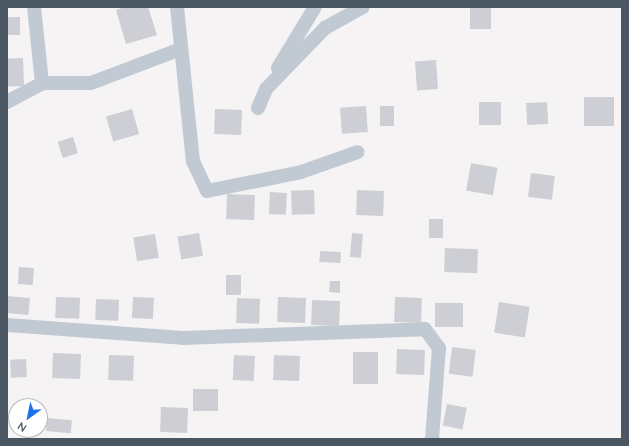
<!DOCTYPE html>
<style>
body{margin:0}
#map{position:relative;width:629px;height:446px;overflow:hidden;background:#f5f3f3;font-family:Quicksand,sans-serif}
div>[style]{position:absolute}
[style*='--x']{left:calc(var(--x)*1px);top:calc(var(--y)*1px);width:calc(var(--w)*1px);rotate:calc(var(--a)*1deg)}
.building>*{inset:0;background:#cdcfd5;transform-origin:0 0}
.minor>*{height:14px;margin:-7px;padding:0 7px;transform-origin:7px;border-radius:7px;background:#c1cad2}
span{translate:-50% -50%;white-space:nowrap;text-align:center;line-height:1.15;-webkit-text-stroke:4px #fff;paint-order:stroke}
.frame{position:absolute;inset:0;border:8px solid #4a5661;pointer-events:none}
.north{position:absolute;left:8px;top:398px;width:40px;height:40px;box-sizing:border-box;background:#fff;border:1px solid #b7bbc0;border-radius:50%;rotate:213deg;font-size:11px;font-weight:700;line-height:16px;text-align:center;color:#4a5661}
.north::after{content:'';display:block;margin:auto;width:14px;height:18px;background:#1a73e8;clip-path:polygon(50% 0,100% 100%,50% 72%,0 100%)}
</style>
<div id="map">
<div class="building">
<i style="clip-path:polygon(125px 7px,148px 7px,157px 35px,126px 44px,116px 10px)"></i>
<i style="left:470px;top:7px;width:21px;height:22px"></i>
<i style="left:7px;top:17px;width:13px;height:18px"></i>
<i style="left:23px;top:58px;width:28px;height:16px;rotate:88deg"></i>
<i style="left:436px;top:60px;width:29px;height:21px;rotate:86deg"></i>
<i style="left:584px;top:97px;width:30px;height:29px"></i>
<i style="left:479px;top:102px;width:22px;height:23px"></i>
<i style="left:547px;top:102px;width:22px;height:21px;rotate:87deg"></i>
<i style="left:366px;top:106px;width:26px;height:26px;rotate:86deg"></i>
<i style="left:380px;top:106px;width:14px;height:20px"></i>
<i style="left:132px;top:109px;width:26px;height:27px;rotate:74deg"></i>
<i style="left:215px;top:109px;width:27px;height:25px;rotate:2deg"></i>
<i style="left:73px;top:137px;width:17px;height:16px;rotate:73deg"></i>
<i style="left:471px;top:163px;width:27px;height:28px;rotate:10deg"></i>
<i style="left:531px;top:173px;width:24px;height:24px;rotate:7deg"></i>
<i style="left:314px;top:190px;width:24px;height:23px;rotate:88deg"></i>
<i style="left:357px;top:190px;width:27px;height:25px;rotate:2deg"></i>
<i style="left:270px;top:192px;width:17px;height:22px;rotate:3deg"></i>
<i style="left:227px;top:194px;width:28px;height:25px;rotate:2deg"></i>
<i style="left:429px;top:219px;width:14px;height:19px"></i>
<i style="left:199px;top:233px;width:23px;height:22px;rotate:80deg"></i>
<i style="left:352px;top:233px;width:11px;height:24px;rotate:5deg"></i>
<i style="left:155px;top:234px;width:24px;height:22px;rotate:81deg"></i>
<i style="left:445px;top:248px;width:33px;height:24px;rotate:2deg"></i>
<i style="left:320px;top:251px;width:21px;height:11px;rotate:3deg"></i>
<i style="left:19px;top:267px;width:15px;height:17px;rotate:4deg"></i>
<i style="left:226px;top:275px;width:15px;height:20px"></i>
<i style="clip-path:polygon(330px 281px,340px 281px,340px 293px,329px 292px)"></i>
<i style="left:7px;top:296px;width:23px;height:17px;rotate:5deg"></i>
<i style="left:56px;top:297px;width:24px;height:21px;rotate:2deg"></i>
<i style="left:133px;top:297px;width:21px;height:21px;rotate:3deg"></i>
<i style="left:278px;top:297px;width:28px;height:25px;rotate:2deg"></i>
<i style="left:395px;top:297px;width:27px;height:25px;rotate:2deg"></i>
<i style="left:237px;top:298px;width:23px;height:25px;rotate:2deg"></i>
<i style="left:96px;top:299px;width:23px;height:21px;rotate:2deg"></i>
<i style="left:312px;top:300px;width:28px;height:25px;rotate:2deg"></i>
<i style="left:499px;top:302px;width:31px;height:31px;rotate:9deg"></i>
<i style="left:435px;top:303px;width:28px;height:24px"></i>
<i style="left:452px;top:347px;width:24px;height:27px;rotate:7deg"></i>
<i style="left:397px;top:349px;width:28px;height:25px;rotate:2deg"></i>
<i style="left:353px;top:352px;width:25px;height:32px"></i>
<i style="left:53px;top:353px;width:28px;height:25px;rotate:2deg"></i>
<i style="left:109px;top:355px;width:25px;height:25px;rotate:2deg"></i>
<i style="left:234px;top:355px;width:21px;height:25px;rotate:3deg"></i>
<i style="left:274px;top:355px;width:26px;height:25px;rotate:2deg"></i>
<i style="left:26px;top:359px;width:18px;height:16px;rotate:87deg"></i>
<i style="left:193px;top:389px;width:25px;height:22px"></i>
<i style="left:447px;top:404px;width:20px;height:22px;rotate:11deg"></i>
<i style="left:161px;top:407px;width:27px;height:25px;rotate:2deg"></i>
<i style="left:47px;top:418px;width:25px;height:13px;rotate:5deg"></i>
</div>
<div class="minor">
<i style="--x:34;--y:7;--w:76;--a:84"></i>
<i style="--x:177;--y:7;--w:155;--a:84.1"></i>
<i style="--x:193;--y:161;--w:33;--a:65"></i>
<i style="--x:207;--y:191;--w:96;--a:-11.4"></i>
<i style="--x:301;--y:172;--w:60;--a:-19.3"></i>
<i style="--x:278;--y:68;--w:71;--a:-58.8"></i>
<i style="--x:7;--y:102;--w:40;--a:-28"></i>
<i style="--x:42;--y:83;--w:49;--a:0"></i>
<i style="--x:91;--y:83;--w:96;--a:-20.7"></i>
<i style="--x:258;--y:108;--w:21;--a:-67"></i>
<i style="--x:266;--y:89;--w:85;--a:-46"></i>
<i style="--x:325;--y:28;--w:43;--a:-28.9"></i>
<i style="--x:7;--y:325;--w:176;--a:4.2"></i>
<i style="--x:183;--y:338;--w:242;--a:-2.1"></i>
<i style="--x:425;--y:329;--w:24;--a:54"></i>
<i style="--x:439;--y:348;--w:91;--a:94.4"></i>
</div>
<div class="frame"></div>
<div class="north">N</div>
</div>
